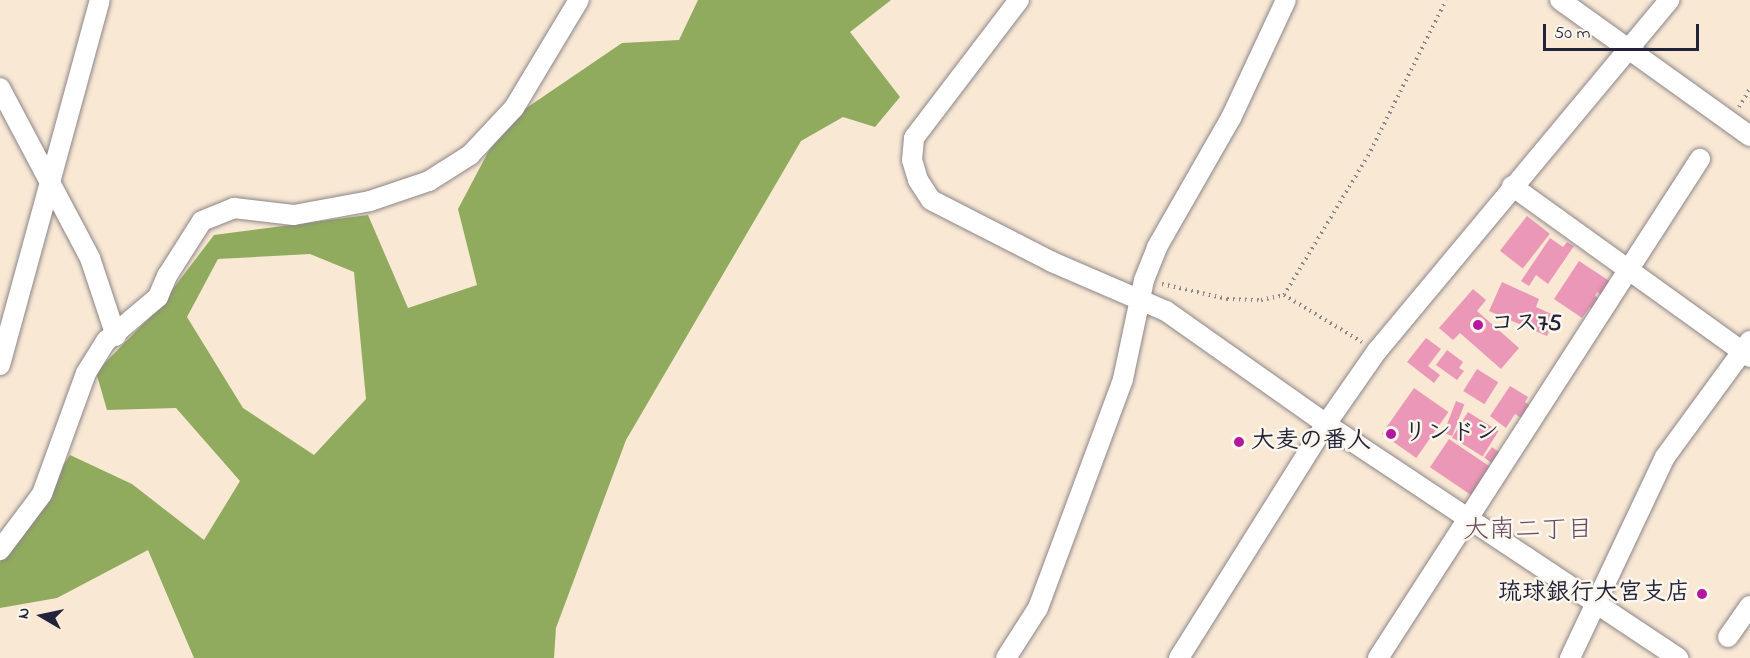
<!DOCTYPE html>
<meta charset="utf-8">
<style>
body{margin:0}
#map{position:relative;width:1750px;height:658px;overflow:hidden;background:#f8e8d4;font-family:"Indie Flower","Klee One",sans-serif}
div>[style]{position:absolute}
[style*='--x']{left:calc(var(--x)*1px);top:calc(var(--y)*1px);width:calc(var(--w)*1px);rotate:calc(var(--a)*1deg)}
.forest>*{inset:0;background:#90ab5d}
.building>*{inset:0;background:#eb97b7;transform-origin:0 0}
.path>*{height:4px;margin-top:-2px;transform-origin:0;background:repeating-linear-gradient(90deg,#8d8588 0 1.5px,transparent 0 6px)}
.roads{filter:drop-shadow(0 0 2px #8d8588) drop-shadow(0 0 2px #8d8588)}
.minor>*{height:20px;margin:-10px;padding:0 10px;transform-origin:10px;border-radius:10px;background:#fff}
.dots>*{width:16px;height:16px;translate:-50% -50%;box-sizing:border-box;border:3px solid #fbf7ec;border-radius:50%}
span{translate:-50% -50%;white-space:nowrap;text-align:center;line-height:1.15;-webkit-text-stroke:5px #fbf7ec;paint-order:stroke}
.poi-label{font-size:24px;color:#22223b;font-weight:700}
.left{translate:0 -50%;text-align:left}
.right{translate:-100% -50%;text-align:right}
.neighbourhood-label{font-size:26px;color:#684b66}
.north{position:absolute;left:12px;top:586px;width:60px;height:60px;-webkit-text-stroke:4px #fbf7ec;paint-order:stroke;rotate:279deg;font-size:16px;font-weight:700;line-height:24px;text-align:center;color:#22223b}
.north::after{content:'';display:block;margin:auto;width:21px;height:27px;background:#22223b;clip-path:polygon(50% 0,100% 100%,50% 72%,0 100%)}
.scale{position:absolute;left:1543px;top:24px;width:156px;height:27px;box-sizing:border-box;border:3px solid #22223b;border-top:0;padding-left:8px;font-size:18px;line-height:21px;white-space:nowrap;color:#22223b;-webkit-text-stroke:4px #fbf7ec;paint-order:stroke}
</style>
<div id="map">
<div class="forest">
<i style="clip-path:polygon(evenodd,698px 0,891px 0,850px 32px,900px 97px,875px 127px,843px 117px,801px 141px,626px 440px,556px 628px,554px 658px,194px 658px,148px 550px,57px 598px,0 608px,0 562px,70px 455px,132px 484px,204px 540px,240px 481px,176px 408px,107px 410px,96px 372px,156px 311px,214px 235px,368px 215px,408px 308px,477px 285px,458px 209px,503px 124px,622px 43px,679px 40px,698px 0,310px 254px,354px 272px,366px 399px,314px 455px,243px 408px,187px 317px,218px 259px,310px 254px)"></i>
</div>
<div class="building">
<i style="left:1527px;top:216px;width:29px;height:44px;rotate:38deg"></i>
<i style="clip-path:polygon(1550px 238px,1563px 247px,1567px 242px,1574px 246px,1548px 284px,1536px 275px,1529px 286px,1521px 281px)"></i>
<i style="clip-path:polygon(1579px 261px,1611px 282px,1602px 295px,1597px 292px,1595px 296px,1603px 301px,1596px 311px,1590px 307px,1582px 318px,1554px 299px)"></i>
<i style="clip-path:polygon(1502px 282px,1539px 299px,1536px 307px,1556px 316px,1547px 336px,1489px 311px)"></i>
<i style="clip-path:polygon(1473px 289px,1486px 300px,1477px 311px,1519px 348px,1501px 369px,1460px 333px,1453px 340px,1439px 328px)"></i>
<i style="clip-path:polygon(1426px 338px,1441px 349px,1428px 366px,1440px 375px,1434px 383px,1407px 362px)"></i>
<i style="clip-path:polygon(1447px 350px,1463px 362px,1459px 368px,1464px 371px,1457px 380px,1436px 365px)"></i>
<i style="left:1477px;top:369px;width:25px;height:26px;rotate:32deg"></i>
<i style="clip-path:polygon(1510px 386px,1528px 397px,1525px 402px,1532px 407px,1523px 419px,1515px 414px,1506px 428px,1490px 416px)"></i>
<i style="left:1414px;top:388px;width:42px;height:56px;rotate:35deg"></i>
<i style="left:1456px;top:401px;width:9px;height:34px;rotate:21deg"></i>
<i style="left:1468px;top:412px;width:36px;height:30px;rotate:32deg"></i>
<i style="left:1449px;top:439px;width:54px;height:34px;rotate:34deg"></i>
<i style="left:1492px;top:447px;width:15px;height:13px;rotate:37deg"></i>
</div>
<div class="path">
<i style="--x:1739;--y:107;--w:21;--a:-59"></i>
<i style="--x:1162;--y:284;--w:67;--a:13"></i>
<i style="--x:1227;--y:299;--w:34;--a:2"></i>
<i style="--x:1261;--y:300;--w:24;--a:-12"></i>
<i style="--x:1284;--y:295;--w:91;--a:31.1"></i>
<i style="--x:1284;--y:295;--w:162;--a:-58.9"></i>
<i style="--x:1368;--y:156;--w:174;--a:-63.4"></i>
</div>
<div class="roads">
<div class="minor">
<i style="--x:1019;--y:0;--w:173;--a:127.3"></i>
<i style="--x:914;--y:138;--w:22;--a:95"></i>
<i style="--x:912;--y:160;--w:21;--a:73"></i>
<i style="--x:918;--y:180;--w:24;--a:57"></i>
<i style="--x:931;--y:200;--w:136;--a:27.1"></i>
<i style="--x:1052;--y:262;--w:124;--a:23.3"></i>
<i style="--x:1166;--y:311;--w:196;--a:35.2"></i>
<i style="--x:1326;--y:424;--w:423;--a:33.6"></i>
<i style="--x:1560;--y:0;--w:234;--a:35.6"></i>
<i style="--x:0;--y:88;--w:192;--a:62.1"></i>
<i style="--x:90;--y:258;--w:82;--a:71.6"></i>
<i style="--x:1512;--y:186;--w:293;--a:35.7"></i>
<i style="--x:0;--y:365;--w:378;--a:-74.7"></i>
<i style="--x:0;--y:550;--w:70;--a:-53.1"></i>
<i style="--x:42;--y:494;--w:129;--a:-70"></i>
<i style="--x:86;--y:373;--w:38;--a:-58"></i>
<i style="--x:106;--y:341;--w:68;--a:-40.2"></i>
<i style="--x:158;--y:297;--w:23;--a:-67"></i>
<i style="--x:167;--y:276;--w:65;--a:-57.5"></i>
<i style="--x:202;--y:221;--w:35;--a:-22"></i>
<i style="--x:234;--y:208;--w:60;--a:6.7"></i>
<i style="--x:294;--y:215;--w:77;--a:-10.4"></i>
<i style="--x:370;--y:201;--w:62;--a:-18.7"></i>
<i style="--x:429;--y:181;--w:49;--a:-32.4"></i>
<i style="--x:470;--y:155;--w:64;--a:-46.9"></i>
<i style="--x:514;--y:108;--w:126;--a:-59"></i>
<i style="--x:1728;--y:637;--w:38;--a:-55"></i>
<i style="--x:1006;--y:658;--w:59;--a:-57.4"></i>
<i style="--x:1038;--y:608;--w:244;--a:-69.6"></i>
<i style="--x:1123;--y:379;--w:101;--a:-78"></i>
<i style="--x:1144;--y:280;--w:35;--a:-68"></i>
<i style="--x:1157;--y:247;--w:149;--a:-60.2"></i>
<i style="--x:1231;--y:118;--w:130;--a:-65"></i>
<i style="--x:1179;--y:658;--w:276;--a:-57.9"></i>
<i style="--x:1326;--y:424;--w:89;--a:-55.1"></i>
<i style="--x:1377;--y:351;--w:457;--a:-50.2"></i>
<i style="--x:1378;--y:658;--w:594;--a:-57.17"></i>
<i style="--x:1570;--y:658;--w:222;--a:-64.7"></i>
<i style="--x:1665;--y:457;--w:144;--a:-53.8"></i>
</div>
</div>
<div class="dots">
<i style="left:1478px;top:325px;background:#b5179e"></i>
<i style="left:1391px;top:434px;background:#b5179e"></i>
<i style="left:1239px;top:442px;background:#b5179e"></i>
<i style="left:1702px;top:594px;background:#b5179e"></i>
</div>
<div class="poi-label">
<span class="left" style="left:1490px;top:325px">コス75</span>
<span class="left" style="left:1403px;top:434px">リンドン</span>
<span class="left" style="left:1251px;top:442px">大麦の番人</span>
<span class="right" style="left:1690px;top:594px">琉球銀行大宮支店</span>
</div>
<div class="neighbourhood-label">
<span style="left:1528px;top:532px">大南二丁目</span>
</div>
<div class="north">N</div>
<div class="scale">50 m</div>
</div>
